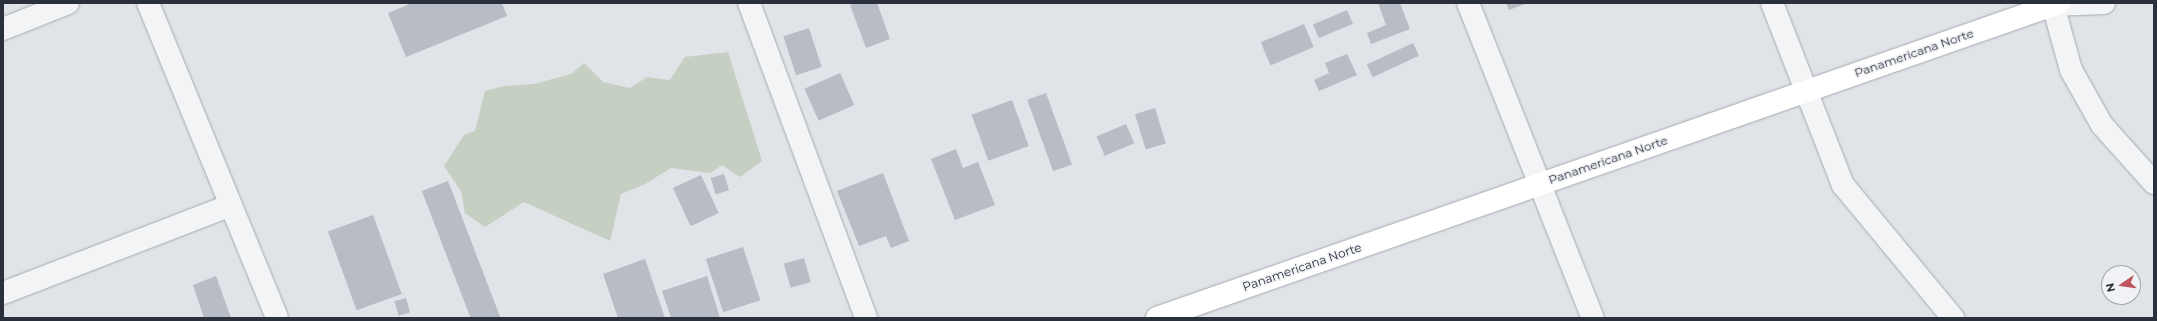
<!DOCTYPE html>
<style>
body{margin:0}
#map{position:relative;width:2157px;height:321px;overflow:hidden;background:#e0e3e7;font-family:Montserrat,sans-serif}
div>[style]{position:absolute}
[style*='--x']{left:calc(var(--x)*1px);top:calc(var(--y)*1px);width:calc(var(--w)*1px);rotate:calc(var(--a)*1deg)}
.green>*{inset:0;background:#c5d0c2}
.building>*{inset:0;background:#b8bcc4;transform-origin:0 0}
.roads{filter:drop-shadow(0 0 1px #a6aab1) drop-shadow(0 0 1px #a6aab1)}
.street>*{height:22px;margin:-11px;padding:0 11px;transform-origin:11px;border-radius:11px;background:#f2f4f6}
.highway>*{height:22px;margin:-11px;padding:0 11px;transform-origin:11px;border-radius:11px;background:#fff}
span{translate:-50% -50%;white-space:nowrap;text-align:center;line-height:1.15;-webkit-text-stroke:3px #f0f2f5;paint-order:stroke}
.street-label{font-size:12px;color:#2b303d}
.frame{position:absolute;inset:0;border:4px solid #2b303d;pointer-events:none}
.north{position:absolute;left:2101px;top:265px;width:40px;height:40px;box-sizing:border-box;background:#f0f2f5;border:1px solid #a1a4ab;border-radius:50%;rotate:257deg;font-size:11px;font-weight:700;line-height:16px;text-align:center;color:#2b303d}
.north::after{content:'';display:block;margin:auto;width:14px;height:18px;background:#be545e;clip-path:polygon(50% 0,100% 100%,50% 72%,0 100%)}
</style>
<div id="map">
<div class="green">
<i style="clip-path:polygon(728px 52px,762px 161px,740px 177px,722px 165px,710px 173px,671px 168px,645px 184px,621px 194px,610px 241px,524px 202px,485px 227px,465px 213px,461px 191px,444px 166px,464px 135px,475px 131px,485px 91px,504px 86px,534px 84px,571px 74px,584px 63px,603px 82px,630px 88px,647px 77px,670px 80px,685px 57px)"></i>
</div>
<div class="building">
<i style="clip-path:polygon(412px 3px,502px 3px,507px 16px,406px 57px,388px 13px)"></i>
<i style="clip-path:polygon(856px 3px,877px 3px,890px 39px,866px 48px,850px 5px)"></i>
<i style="clip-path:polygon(1378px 3px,1400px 3px,1410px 29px,1371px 44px,1367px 33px,1386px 25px)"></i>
<i style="clip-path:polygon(1506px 3px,1527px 3px,1509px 10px)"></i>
<i style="left:1347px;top:10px;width:15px;height:37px;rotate:67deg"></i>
<i style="left:1304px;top:24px;width:25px;height:47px;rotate:67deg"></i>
<i style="left:809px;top:28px;width:41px;height:27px;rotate:72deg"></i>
<i style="left:1413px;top:43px;width:14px;height:51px;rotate:65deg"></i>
<i style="clip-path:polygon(1347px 54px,1357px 75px,1319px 91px,1314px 80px,1329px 73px,1325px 63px)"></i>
<i style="left:840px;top:73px;width:35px;height:39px;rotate:66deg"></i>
<i style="left:1046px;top:93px;width:76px;height:20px;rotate:70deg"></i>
<i style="left:1012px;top:100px;width:49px;height:43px;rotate:70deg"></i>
<i style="left:1155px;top:108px;width:37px;height:21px;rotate:73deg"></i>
<i style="left:1126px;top:124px;width:21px;height:32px;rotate:67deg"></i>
<i style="clip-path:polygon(956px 149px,963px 168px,978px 162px,995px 205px,955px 220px,931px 159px)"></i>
<i style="clip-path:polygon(883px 173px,909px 241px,891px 248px,886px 236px,859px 246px,837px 191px)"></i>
<i style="left:724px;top:174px;width:17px;height:14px;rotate:73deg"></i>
<i style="left:701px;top:175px;width:42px;height:31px;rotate:65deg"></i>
<i style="left:448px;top:181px;width:147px;height:28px;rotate:69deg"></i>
<i style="left:373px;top:215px;width:84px;height:48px;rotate:70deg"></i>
<i style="left:743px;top:247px;width:56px;height:39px;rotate:72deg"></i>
<i style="left:804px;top:258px;width:25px;height:21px;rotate:74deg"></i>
<i style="clip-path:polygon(645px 259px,665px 318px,618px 318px,603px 274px)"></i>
<i style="clip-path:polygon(216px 276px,231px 318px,204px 318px,193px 285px)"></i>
<i style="clip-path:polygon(707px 276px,720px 318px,671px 318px,662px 291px)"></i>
<i style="left:406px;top:298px;width:15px;height:12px;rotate:74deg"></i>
</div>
<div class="roads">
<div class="street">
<i style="--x:148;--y:3;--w:340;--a:67.7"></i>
<i style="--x:749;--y:3;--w:336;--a:69.6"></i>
<i style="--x:1468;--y:3;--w:339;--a:68.4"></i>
<i style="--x:1772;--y:3;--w:195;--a:68.7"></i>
<i style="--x:1843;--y:185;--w:173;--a:50.4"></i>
<i style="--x:2104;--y:3;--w:51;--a:177.8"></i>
<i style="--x:2053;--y:5;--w:67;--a:74.5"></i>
<i style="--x:2071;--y:70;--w:63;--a:60.6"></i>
<i style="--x:2102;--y:125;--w:78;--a:48.1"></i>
<i style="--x:3;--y:29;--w:70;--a:-21.8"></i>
<i style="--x:3;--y:293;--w:242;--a:-21.1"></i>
</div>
<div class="highway">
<i style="--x:1157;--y:318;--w:955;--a:-19.25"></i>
</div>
</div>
<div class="street-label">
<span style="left:1914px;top:53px;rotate:-19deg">Panamericana Norte</span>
<span style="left:1608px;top:160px;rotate:-19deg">Panamericana Norte</span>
<span style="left:1302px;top:267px;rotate:-19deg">Panamericana Norte</span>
</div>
<div class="frame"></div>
<div class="north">N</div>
</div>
